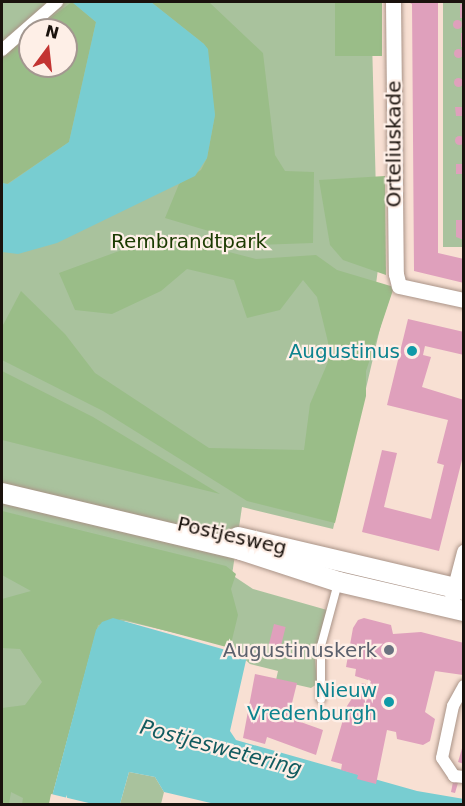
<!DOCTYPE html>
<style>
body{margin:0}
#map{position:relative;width:465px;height:806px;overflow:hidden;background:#f8e0d3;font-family:"DejaVu Sans",sans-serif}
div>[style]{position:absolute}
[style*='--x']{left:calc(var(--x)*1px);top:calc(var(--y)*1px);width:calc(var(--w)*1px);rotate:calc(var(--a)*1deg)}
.green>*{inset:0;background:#a9c29d;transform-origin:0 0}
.forest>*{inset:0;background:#9abd88;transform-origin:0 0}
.water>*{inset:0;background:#78cdd1}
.pier>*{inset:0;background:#f8e0d3}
.building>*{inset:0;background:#dfa0bc;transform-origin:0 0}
.round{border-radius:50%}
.roads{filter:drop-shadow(0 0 2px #a99387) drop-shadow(0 0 2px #a99387)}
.service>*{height:8px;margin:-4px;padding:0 4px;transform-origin:4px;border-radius:4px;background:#fff}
.pedestrian>*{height:12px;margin:-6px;padding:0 6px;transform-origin:6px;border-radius:6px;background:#fff}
.minor>*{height:15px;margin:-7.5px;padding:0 7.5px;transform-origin:7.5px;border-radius:7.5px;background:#fff}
.tertiary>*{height:20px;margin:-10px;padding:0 10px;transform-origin:10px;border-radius:10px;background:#fff}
.dots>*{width:16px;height:16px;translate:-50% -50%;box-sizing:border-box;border:3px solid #feefe7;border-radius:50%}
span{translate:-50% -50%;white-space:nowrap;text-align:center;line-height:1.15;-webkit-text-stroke:4.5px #feefe7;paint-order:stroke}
.street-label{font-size:20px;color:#1a120d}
.park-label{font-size:20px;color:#1b3a01}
.culture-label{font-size:20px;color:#0d838f}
.right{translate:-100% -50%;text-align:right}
.worship-label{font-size:20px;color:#5b616d}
.water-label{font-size:21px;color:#125b5f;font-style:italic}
.frame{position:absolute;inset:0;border:3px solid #1a120d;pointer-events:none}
.north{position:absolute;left:18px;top:18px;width:60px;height:60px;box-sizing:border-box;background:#feefe7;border:2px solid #a39790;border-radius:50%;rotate:15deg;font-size:16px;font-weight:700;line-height:24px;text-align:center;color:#1a120d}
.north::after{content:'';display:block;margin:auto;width:21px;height:27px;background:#c33432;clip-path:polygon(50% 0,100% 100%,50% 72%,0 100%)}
</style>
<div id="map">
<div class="green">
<i style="clip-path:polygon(evenodd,2px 2px,371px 2px,378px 269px,374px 299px,386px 303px,333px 529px,242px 507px,232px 575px,253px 589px,327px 610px,315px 657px,317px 684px,311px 688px,276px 680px,278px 671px,250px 664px,230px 646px,125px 621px,90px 638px,49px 804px,2px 804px,2px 2px,30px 30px,66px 30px,66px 66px,30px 66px,30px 30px)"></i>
<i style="left:443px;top:2px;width:20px;height:245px"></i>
<i style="clip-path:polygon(129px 772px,155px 777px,164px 792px,161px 804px,120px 804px)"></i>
</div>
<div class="forest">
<i style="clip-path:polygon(72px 2px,96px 22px,69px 142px,7px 184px,2px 183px,2px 58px,30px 33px,30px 66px,66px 66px,66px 30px,34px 30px)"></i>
<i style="clip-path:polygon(151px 2px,210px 3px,263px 53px,275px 155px,285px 171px,314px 172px,313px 243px,256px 245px,165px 218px,179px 184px,201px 170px,207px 158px,215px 115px,204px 44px)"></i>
<i style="left:335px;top:2px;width:47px;height:54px"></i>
<i style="clip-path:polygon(385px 176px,386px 275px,343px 260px,330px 245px,319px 180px)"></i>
<i style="clip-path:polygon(163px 235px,256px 259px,316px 255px,337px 270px,394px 287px,366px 371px,366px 396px,335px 523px,247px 501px,103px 411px,2px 360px,2px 327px,21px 291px,65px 334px,95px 373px,209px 448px,304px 450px,310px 404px,328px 362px,328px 342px,317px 297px,303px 280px,280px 310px,247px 318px,234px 280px,187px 269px,161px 291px,112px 314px,75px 310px,59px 273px)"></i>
<i style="clip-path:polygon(2px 371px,93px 417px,220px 494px,2px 440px)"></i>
<i style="clip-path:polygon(2px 511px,226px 566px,236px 574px,231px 589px,238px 615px,230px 648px,122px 619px,98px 625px,50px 804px,22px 804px,23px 798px,11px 792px,9px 804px,2px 804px,2px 708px,25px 705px,42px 682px,20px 649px,2px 648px,2px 599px,31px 591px,2px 575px)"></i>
</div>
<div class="water">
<i style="clip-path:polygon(72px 2px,151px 2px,204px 44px,208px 49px,215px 115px,207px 158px,195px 176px,57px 243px,18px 254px,2px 252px,2px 183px,8px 184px,69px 142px,96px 22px)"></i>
<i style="clip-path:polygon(113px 618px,247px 656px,230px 731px,236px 740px,417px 791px,464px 799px,463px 804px,215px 804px,164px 792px,155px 777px,129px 772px,120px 804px,67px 804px,67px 795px,63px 804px,50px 804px,96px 630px,102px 622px)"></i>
</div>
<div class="pier">
<i style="clip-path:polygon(51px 794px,93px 804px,49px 804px)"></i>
</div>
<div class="building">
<i style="clip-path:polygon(408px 2px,438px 2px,438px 253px,464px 259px,464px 283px,414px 271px,412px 4px)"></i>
<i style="left:460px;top:4px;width:4px;height:14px"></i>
<i class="round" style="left:452.5px;top:19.5px;width:9px;height:9px"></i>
<i style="left:461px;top:33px;width:3px;height:14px"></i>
<i class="round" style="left:453.5px;top:48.5px;width:9px;height:9px"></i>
<i class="round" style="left:453.5px;top:77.5px;width:9px;height:9px"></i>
<i style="clip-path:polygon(455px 107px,462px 107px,462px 116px,456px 116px)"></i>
<i class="round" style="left:454.5px;top:135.5px;width:9px;height:9px"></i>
<i style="left:456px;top:164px;width:7px;height:10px"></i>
<i style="clip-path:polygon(456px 220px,464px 220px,464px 240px,456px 237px)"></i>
<i style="clip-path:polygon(408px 319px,464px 332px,464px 355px,425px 346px,423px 355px,431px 357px,422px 387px,464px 400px,464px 452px,439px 551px,362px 532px,382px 450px,397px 453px,384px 507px,431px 519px,444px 465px,437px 463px,448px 420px,387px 405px)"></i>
<i style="clip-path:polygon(364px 618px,391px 625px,393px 634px,421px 632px,464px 643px,463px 675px,435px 671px,425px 712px,435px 719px,430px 741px,423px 745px,397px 739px,396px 732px,387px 730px,376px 784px,357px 779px,358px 775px,341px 770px,342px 764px,331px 761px,347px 706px,362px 683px,370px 685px,371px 681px,355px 676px,356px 669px,346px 667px,353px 628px,358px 620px)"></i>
<i style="left:274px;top:624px;width:12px;height:23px;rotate:14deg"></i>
<i style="clip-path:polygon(255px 674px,297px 683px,290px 711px,297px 712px,295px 720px,323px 730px,316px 755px,267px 737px,265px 744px,243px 738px)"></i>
<i style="clip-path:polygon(463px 745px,464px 745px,464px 764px,458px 762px)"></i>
<i style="clip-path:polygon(453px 782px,458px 783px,455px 793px,451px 792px)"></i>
</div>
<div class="roads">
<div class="service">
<i style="--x:321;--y:699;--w:53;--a:-90"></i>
<i style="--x:321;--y:646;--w:65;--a:-74.9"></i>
</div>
<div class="pedestrian">
<i style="--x:2;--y:50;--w:73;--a:-41.1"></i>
<i style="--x:464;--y:686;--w:23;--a:119"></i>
<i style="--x:453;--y:706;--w:53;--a:101.9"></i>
<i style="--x:442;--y:758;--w:22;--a:56"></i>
<i style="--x:454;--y:776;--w:10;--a:6"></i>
</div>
<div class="minor">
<i style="--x:393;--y:2;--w:272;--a:89.4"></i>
<i style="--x:396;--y:274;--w:12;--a:76"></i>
<i style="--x:399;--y:286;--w:66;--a:12.2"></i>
<i style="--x:452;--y:598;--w:48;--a:-75.4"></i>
</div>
<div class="tertiary">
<i style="--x:2;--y:493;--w:246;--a:13.4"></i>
<i style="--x:241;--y:550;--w:103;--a:18.1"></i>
<i style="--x:339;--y:582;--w:128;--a:13.1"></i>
<i style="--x:238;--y:537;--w:232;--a:13.2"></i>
</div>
</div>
<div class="dots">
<i style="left:412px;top:351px;background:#0f9aa8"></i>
<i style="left:389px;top:650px;background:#6b7280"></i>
<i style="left:389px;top:702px;background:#0f9aa8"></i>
</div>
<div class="street-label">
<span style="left:394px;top:144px;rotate:-90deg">Orteliuskade</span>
<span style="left:232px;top:536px;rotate:13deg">Postjesweg</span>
</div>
<div class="park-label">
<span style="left:189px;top:241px">Rembrandtpark</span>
</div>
<div class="culture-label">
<span class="right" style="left:400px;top:351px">Augustinus</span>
<span class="right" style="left:377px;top:702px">Nieuw<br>Vredenburgh</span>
</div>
<div class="worship-label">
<span class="right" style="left:377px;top:650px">Augustinuskerk</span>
</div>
<div class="water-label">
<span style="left:221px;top:748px;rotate:15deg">Postjeswetering</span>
</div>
<div class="frame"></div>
<div class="north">N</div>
</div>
